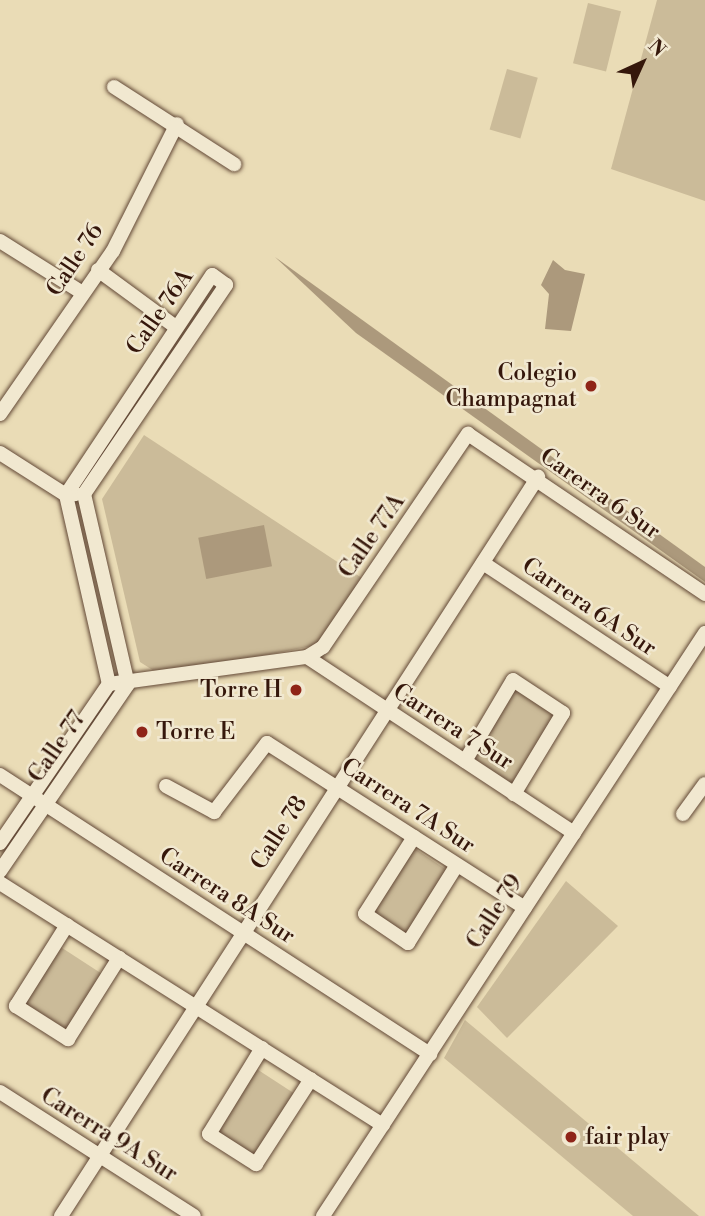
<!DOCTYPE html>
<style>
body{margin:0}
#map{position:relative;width:705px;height:1216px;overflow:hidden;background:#eadcb6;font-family:"Libre Bodoni",serif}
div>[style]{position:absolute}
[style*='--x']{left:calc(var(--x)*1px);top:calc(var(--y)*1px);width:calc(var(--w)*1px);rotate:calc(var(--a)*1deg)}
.green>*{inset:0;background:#cbbb99;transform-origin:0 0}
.water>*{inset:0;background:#ac997c;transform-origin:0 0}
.roads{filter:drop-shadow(0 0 2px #624836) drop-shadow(0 0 2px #624836)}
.street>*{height:14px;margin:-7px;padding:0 7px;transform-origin:7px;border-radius:7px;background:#f1e8d0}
.dots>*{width:19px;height:19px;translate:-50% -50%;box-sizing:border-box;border:4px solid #f1e8d0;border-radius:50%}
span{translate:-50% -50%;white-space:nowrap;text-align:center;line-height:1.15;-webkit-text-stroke:5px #f1e8d0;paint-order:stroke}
.street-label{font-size:23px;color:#35170b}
.poi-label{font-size:23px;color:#35170b}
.right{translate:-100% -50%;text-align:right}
.left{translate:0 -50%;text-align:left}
.north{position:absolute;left:607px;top:28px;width:70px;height:70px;-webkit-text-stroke:5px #f1e8d0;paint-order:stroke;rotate:45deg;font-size:19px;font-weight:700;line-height:28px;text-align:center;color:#35170b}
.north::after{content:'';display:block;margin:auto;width:24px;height:32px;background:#35170b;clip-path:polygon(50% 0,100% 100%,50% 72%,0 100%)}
</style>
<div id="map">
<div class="green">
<i style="clip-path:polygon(657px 0,705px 0,705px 201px,611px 169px)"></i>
<i style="left:588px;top:3px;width:34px;height:62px;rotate:14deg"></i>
<i style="left:507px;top:69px;width:32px;height:63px;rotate:16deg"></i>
<i style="clip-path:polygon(144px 435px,365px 580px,317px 645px,162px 676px,140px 662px,102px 499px)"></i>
<i style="left:516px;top:684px;width:54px;height:88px;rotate:33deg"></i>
<i style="left:411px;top:846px;width:47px;height:79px;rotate:34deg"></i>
<i style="clip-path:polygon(566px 881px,618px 926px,507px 1038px,477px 1007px)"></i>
<i style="left:56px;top:944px;width:61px;height:74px;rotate:33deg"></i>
<i style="clip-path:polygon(465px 1020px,699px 1216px,633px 1216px,444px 1058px)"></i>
<i style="left:252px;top:1066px;width:56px;height:80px;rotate:33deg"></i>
</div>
<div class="water">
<i style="clip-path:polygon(275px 257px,705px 567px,705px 582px,356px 333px)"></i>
<i style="clip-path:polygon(553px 260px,565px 270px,585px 274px,571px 331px,545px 329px,549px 294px,541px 285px)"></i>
<i style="left:264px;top:525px;width:42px;height:67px;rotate:79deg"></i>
</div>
<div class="roads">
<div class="street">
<i style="--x:114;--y:87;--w:143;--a:32.7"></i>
<i style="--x:0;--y:241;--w:96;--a:32.2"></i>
<i style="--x:98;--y:270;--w:97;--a:36.2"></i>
<i style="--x:0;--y:414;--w:198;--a:-55.3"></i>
<i style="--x:113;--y:251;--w:142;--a:-63.3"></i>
<i style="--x:0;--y:453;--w:78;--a:32.5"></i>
<i style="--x:66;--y:495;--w:10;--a:-6"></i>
<i style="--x:84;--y:494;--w:253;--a:-55.8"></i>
<i style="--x:226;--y:285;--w:17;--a:-144"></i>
<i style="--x:212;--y:275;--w:264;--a:123.6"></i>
<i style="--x:66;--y:495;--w:194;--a:77.2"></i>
<i style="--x:84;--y:494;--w:195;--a:77"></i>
<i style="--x:483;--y:563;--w:224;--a:33.5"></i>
<i style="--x:307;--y:657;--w:320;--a:33.4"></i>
<i style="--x:109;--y:684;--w:200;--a:-7.8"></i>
<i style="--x:307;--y:657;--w:19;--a:-32"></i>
<i style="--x:323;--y:647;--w:258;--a:-55.8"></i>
<i style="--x:468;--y:434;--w:286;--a:34"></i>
<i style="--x:465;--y:761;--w:94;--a:-59.3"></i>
<i style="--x:513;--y:680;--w:60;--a:33.4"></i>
<i style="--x:563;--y:713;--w:95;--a:121.2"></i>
<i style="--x:0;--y:775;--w:513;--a:32.98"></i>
<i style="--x:166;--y:786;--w:55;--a:28.4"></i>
<i style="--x:214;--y:812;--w:87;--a:-52.5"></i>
<i style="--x:267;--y:743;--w:306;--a:32.6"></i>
<i style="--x:683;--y:814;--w:37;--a:-54"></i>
<i style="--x:414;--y:837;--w:91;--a:122.5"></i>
<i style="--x:365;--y:914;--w:52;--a:34"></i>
<i style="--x:408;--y:943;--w:92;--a:-57.9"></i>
<i style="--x:0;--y:843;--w:193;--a:-55.6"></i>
<i style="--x:0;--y:871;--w:227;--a:-55.6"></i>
<i style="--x:0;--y:883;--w:453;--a:32.3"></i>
<i style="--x:67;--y:925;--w:96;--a:122.2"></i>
<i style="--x:16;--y:1006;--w:62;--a:32.4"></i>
<i style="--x:68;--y:1039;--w:96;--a:-57.8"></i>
<i style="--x:262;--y:1048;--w:101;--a:121.6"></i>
<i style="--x:209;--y:1134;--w:56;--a:32.6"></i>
<i style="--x:256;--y:1164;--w:101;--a:-57.1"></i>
<i style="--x:0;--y:1092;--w:230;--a:32.6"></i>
<i style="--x:61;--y:1216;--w:880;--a:-57.16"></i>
<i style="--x:323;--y:1216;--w:697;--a:-56.77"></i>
</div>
</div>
<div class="dots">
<i style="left:591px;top:386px;background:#8f2418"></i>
<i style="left:296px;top:690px;background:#8f2418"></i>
<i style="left:142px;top:732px;background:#8f2418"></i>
<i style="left:571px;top:1137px;background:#8f2418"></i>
</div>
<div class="street-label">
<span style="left:75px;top:260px;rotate:-56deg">Calle 76</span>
<span style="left:160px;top:312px;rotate:-55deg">Calle 76A</span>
<span style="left:600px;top:494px;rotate:35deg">Carerra 6 Sur</span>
<span style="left:372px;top:536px;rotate:-55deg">Calle 77A</span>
<span style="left:589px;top:607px;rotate:34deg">Carrera 6A Sur</span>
<span style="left:453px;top:727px;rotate:33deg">Carrera 7 Sur</span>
<span style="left:57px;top:747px;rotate:-55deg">Calle 77</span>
<span style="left:408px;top:806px;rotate:33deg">Carrera 7A Sur</span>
<span style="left:279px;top:833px;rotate:-57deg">Calle 78</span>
<span style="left:227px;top:896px;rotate:33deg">Carrera 8A Sur</span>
<span style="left:495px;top:912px;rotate:-57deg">Calle 79</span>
<span style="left:109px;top:1135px;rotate:32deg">Carerra 9A Sur</span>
</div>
<div class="poi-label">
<span class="right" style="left:577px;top:386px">Colegio<br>Champagnat</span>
<span class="right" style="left:282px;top:690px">Torre H</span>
<span class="left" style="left:156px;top:732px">Torre E</span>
<span class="left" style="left:585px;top:1137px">fair play</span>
</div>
<div class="north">N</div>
</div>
